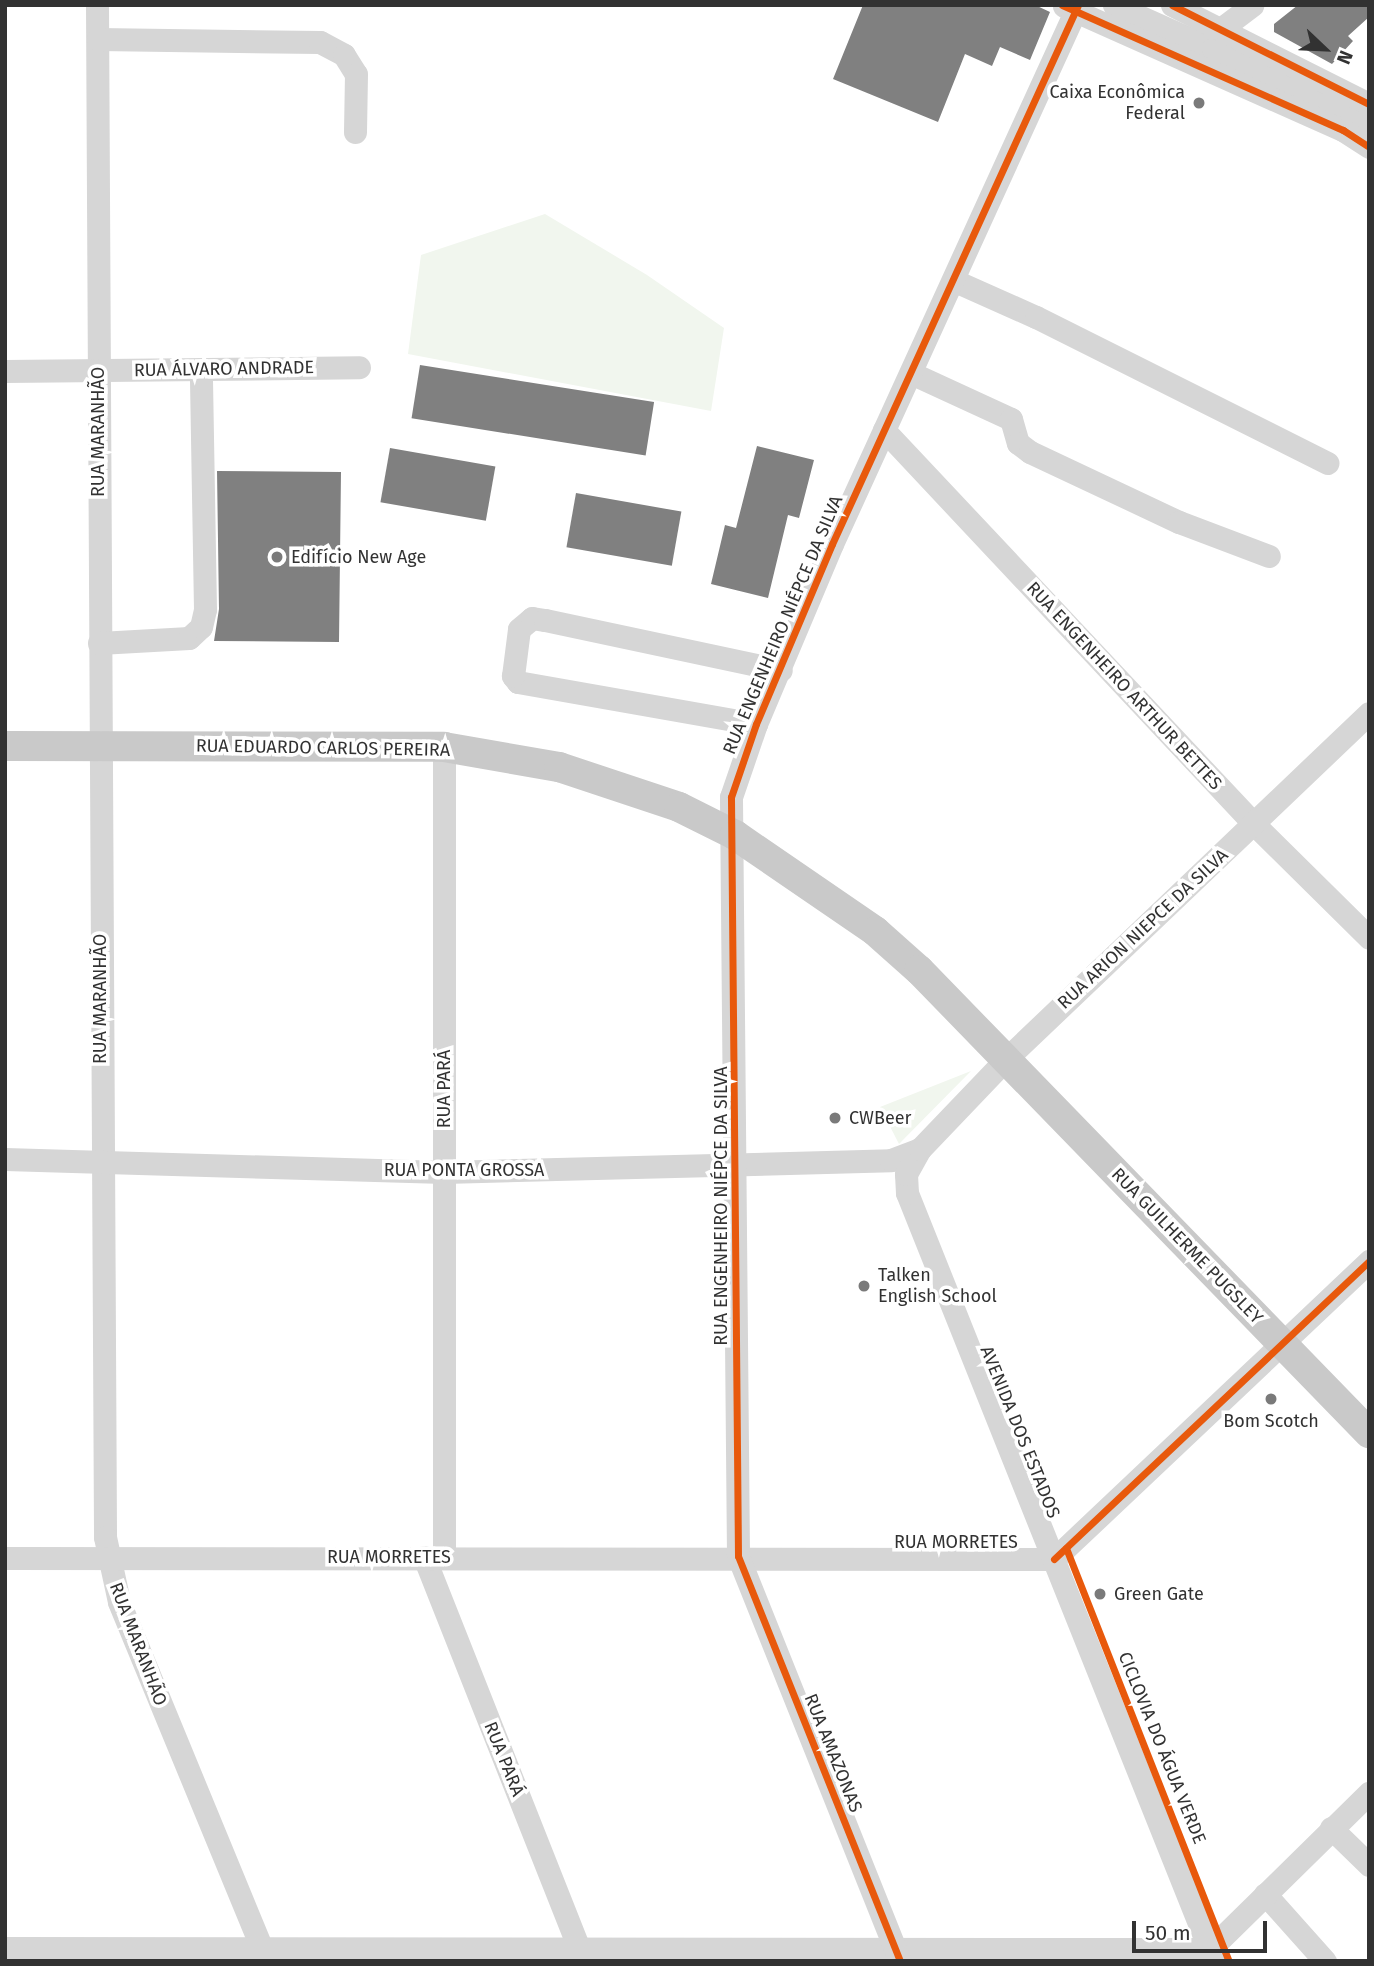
<!DOCTYPE html>
<meta charset="utf-8">
<style>
body{margin:0}
#map{position:relative;width:1374px;height:1966px;overflow:hidden;background:#fff;font-family:"Fira Sans",sans-serif}
div>[style]{position:absolute}
[style*='--x']{left:calc(var(--x)*1px);top:calc(var(--y)*1px);width:calc(var(--w)*1px);rotate:calc(var(--a)*1deg)}
.green>*{inset:0;background:#f1f6ee}
.building>*{inset:0;background:#808080;transform-origin:0 0}
.minor>*{height:23px;margin:-11.5px;padding:0 11.5px;transform-origin:11.5px;border-radius:11.5px;background:#d6d6d6}
.major>*{height:30px;margin:-15px;padding:0 15px;transform-origin:15px;border-radius:15px;background:#c9c9c9}
.cycleway>*{height:7px;margin:-3.5px;padding:0 3.5px;transform-origin:3.5px;border-radius:3.5px;background:#e8590c}
.dots>*{width:19px;height:19px;translate:-50% -50%;box-sizing:border-box;border:4px solid #fff;border-radius:50%}
span{translate:-50% -50%;white-space:nowrap;text-align:center;line-height:1.15;-webkit-text-stroke:7px #fff;paint-order:stroke}
.poi-label{font-size:18px;color:#323232}
.right{translate:-100% -50%;text-align:right}
.left{translate:0 -50%;text-align:left}
.street-label{font-size:18px;color:#323232}
.frame{position:absolute;inset:0;border:7px solid #323232;pointer-events:none}
.north{position:absolute;left:1290px;top:14px;width:70px;height:70px;-webkit-text-stroke:5px #fff;paint-order:stroke;rotate:113deg;font-size:19px;font-weight:700;line-height:28px;text-align:center;color:#323232}
.north::after{content:'';display:block;margin:auto;width:24px;height:32px;background:#323232;clip-path:polygon(50% 0,100% 100%,50% 72%,0 100%)}
.scale{position:absolute;left:1132px;top:1921px;width:135px;height:32px;box-sizing:border-box;border:4px solid #323232;border-top:0;padding-left:9px;font-size:21px;line-height:24px;white-space:nowrap;color:#323232;-webkit-text-stroke:5px #fff;paint-order:stroke}
</style>
<div id="map">
<div class="green">
<i style="clip-path:polygon(545px 214px,647px 275px,724px 328px,711px 411px,408px 354px,421px 255px)"></i>
<i style="clip-path:polygon(971px 1071px,899px 1144px,880px 1107px)"></i>
</div>
<div class="building">
<i style="clip-path:polygon(863px 5px,1035px 5px,1050px 12px,1030px 60px,1000px 47px,992px 66px,965px 54px,938px 122px,833px 79px)"></i>
<i style="clip-path:polygon(1298px 5px,1369px 5px,1369px 17px,1348px 36px,1353px 41px,1332px 64px,1274px 32px,1274px 24px)"></i>
<i style="left:420px;top:365px;width:237px;height:54px;rotate:9deg"></i>
<i style="clip-path:polygon(757px 446px,814px 460px,799px 518px,788px 515px,768px 598px,711px 584px,725px 525px,736px 528px)"></i>
<i style="left:390px;top:448px;width:107px;height:55px;rotate:10deg"></i>
<i style="clip-path:polygon(217px 471px,341px 472px,339px 642px,214px 641px,219px 609px)"></i>
<i style="left:576px;top:493px;width:107px;height:55px;rotate:10deg"></i>
</div>
<div class="minor">
<i style="--x:97;--y:5;--w:1532;--a:89.7"></i>
<i style="--x:105;--y:1537;--w:66;--a:77.8"></i>
<i style="--x:119;--y:1602;--w:388;--a:67.6"></i>
<i style="--x:1114;--y:5;--w:108;--a:24"></i>
<i style="--x:1213;--y:49;--w:174;--a:26.6"></i>
<i style="--x:1172;--y:5;--w:220;--a:26.7"></i>
<i style="--x:1064;--y:6;--w:305;--a:24"></i>
<i style="--x:1343;--y:130;--w:31;--a:33"></i>
<i style="--x:1222;--y:28;--w:38;--a:-37"></i>
<i style="--x:98;--y:39;--w:222;--a:0.8"></i>
<i style="--x:320;--y:42;--w:27;--a:28"></i>
<i style="--x:344;--y:55;--w:22;--a:58"></i>
<i style="--x:356;--y:74;--w:58;--a:91"></i>
<i style="--x:955;--y:281;--w:89;--a:24"></i>
<i style="--x:1036;--y:317;--w:326;--a:26.6"></i>
<i style="--x:5;--y:371;--w:354;--a:-0.6"></i>
<i style="--x:911;--y:373;--w:110;--a:24.7"></i>
<i style="--x:1011;--y:419;--w:25;--a:74"></i>
<i style="--x:1018;--y:443;--w:15;--a:37"></i>
<i style="--x:1030;--y:452;--w:165;--a:25.2"></i>
<i style="--x:1179;--y:522;--w:96;--a:20.7"></i>
<i style="--x:884;--y:430;--w:540;--a:46.8"></i>
<i style="--x:1254;--y:824;--w:162;--a:44.7"></i>
<i style="--x:99;--y:643;--w:90;--a:-3.2"></i>
<i style="--x:189;--y:638;--w:16;--a:-43"></i>
<i style="--x:201;--y:627;--w:18;--a:-77"></i>
<i style="--x:205;--y:609;--w:240;--a:-91"></i>
<i style="--x:756;--y:724;--w:242;--a:-170"></i>
<i style="--x:518;--y:682;--w:8;--a:-130"></i>
<i style="--x:513;--y:676;--w:47;--a:-82.7"></i>
<i style="--x:519;--y:629;--w:17;--a:-40"></i>
<i style="--x:532;--y:618;--w:13;--a:9"></i>
<i style="--x:545;--y:620;--w:241;--a:12"></i>
<i style="--x:5;--y:1159;--w:439;--a:1.7"></i>
<i style="--x:444;--y:1172;--w:447;--a:-1.5"></i>
<i style="--x:891;--y:1160;--w:31;--a:-21"></i>
<i style="--x:424;--y:1557;--w:435;--a:68.4"></i>
<i style="--x:5;--y:1558;--w:1049;--a:0.05"></i>
<i style="--x:1054;--y:1559;--w:434;--a:-43.4"></i>
<i style="--x:444;--y:1558;--w:811;--a:-90"></i>
<i style="--x:1331;--y:1828;--w:53;--a:44.2"></i>
<i style="--x:1265;--y:1894;--w:90;--a:48.2"></i>
<i style="--x:5;--y:1948;--w:1205;--a:0.05"></i>
<i style="--x:1210;--y:1949;--w:223;--a:-44.5"></i>
<i style="--x:900;--y:1961;--w:436;--a:-111.8"></i>
<i style="--x:738;--y:1556;--w:759;--a:-90.53"></i>
<i style="--x:731;--y:797;--w:77;--a:-71.1"></i>
<i style="--x:756;--y:724;--w:195;--a:-67.1"></i>
<i style="--x:832;--y:544;--w:592;--a:-65.47"></i>
<i style="--x:1214;--y:1961;--w:827;--a:-111.79"></i>
<i style="--x:907;--y:1193;--w:19;--a:-93"></i>
<i style="--x:906;--y:1174;--w:29;--a:-61"></i>
<i style="--x:920;--y:1149;--w:124;--a:-46.3"></i>
<i style="--x:1006;--y:1059;--w:501;--a:-43.63"></i>
</div>
<div class="major">
<i style="--x:5;--y:746;--w:439;--a:0.1"></i>
<i style="--x:444;--y:747;--w:117;--a:9.9"></i>
<i style="--x:559;--y:767;--w:126;--a:18.4"></i>
<i style="--x:679;--y:807;--w:63;--a:26.6"></i>
<i style="--x:735;--y:835;--w:170;--a:34.4"></i>
<i style="--x:875;--y:931;--w:59;--a:41.6"></i>
<i style="--x:919;--y:970;--w:646;--a:45.82"></i>
</div>
<div class="cycleway">
<i style="--x:1062;--y:5;--w:308;--a:24"></i>
<i style="--x:1343;--y:130;--w:31;--a:33"></i>
<i style="--x:1172;--y:5;--w:220;--a:26.7"></i>
<i style="--x:1066;--y:1548;--w:444;--a:68.5"></i>
<i style="--x:1054;--y:1559;--w:434;--a:-43.4"></i>
<i style="--x:900;--y:1961;--w:436;--a:-111.8"></i>
<i style="--x:738;--y:1556;--w:759;--a:-90.53"></i>
<i style="--x:731;--y:797;--w:77;--a:-71.1"></i>
<i style="--x:756;--y:724;--w:195;--a:-67.1"></i>
<i style="--x:832;--y:544;--w:592;--a:-65.47"></i>
</div>
<div class="dots">
<i style="left:1199px;top:103px;background:#7a7a7a"></i>
<i style="left:277px;top:557px;background:#7a7a7a"></i>
<i style="left:835px;top:1118px;background:#7a7a7a"></i>
<i style="left:864px;top:1286px;background:#7a7a7a"></i>
<i style="left:1271px;top:1399px;background:#7a7a7a"></i>
<i style="left:1100px;top:1594px;background:#7a7a7a"></i>
</div>
<div class="poi-label">
<span class="right" style="left:1185px;top:103px">Caixa Econômica<br>Federal</span>
<span class="left" style="left:291px;top:557px">Edifício New Age</span>
<span class="left" style="left:849px;top:1118px">CWBeer</span>
<span class="left" style="left:878px;top:1286px">Talken<br>English School</span>
<span style="left:1271px;top:1421px">Bom Scotch</span>
<span class="left" style="left:1114px;top:1594px">Green Gate</span>
</div>
<div class="street-label">
<span style="left:224px;top:369px;rotate:-1deg">RUA ÁLVARO ANDRADE</span>
<span style="left:98px;top:432px;rotate:-90deg">RUA MARANHÃO</span>
<span style="left:783px;top:625px;rotate:-67deg">RUA ENGENHEIRO NIÉPCE DA SILVA</span>
<span style="left:1124px;top:686px;rotate:47deg">RUA ENGENHEIRO ARTHUR BETTES</span>
<span style="left:323px;top:748px;rotate:1deg">RUA EDUARDO CARLOS PEREIRA</span>
<span style="left:1143px;top:929px;rotate:-43deg">RUA ARION NIEPCE DA SILVA</span>
<span style="left:100px;top:999px;rotate:-90deg">RUA MARANHÃO</span>
<span style="left:444px;top:1089px;rotate:-90deg">RUA PARÁ</span>
<span style="left:464px;top:1170px">RUA PONTA GROSSA</span>
<span style="left:721px;top:1206px;rotate:-90deg">RUA ENGENHEIRO NIÉPCE DA SILVA</span>
<span style="left:1187px;top:1246px;rotate:46deg">RUA GUILHERME PUGSLEY</span>
<span style="left:1020px;top:1432px;rotate:68deg">AVENIDA DOS ESTADOS</span>
<span style="left:956px;top:1542px">RUA MORRETES</span>
<span style="left:389px;top:1557px">RUA MORRETES</span>
<span style="left:138px;top:1644px;rotate:69deg">RUA MARANHÃO</span>
<span style="left:1162px;top:1748px;rotate:68deg">CICLOVIA DO ÁGUA VERDE</span>
<span style="left:833px;top:1753px;rotate:68deg">RUA AMAZONAS</span>
<span style="left:504px;top:1759px;rotate:68deg">RUA PARÁ</span>
</div>
<div class="frame"></div>
<div class="north">N</div>
<div class="scale">50 m</div>
</div>
